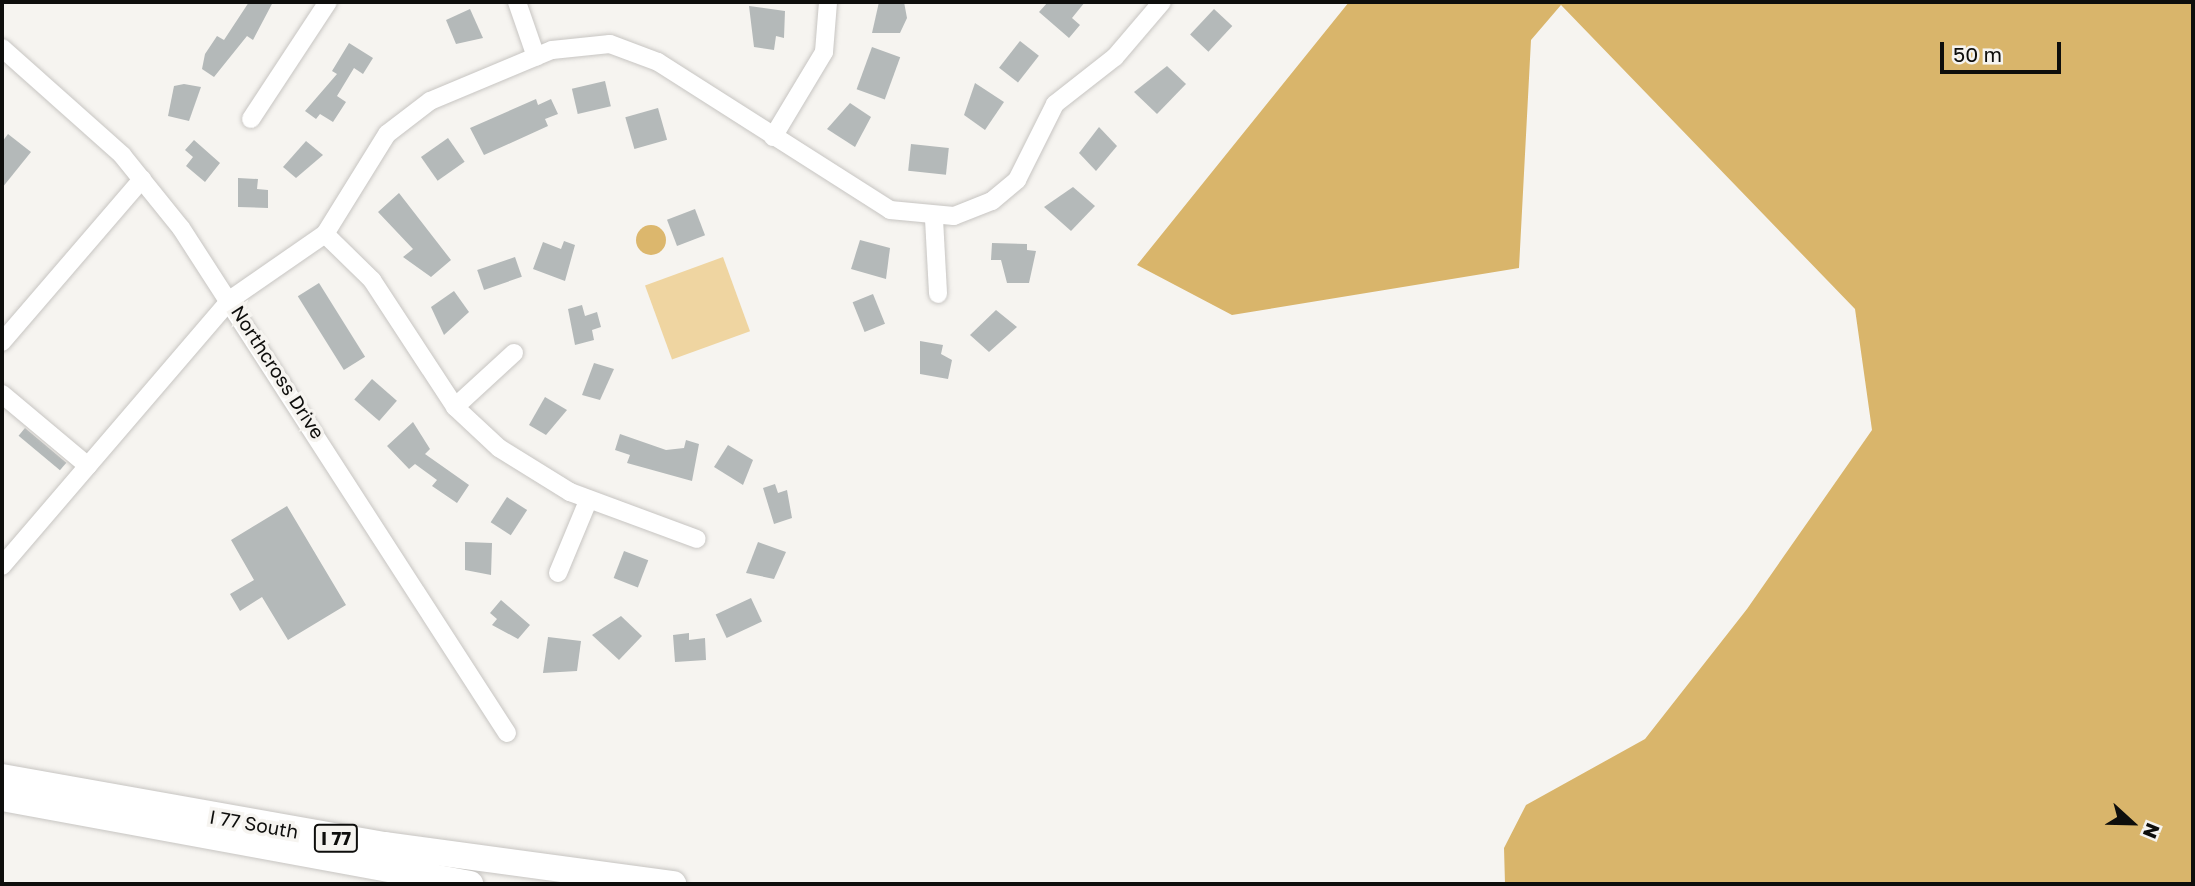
<!DOCTYPE html>
<style>
body{margin:0}
#map{position:relative;width:2195px;height:886px;overflow:hidden;background:#f6f4f0;font-family:"Golos Text",sans-serif}
div>[style]{position:absolute}
[style*='--x']{left:calc(var(--x)*1px);top:calc(var(--y)*1px);width:calc(var(--w)*1px);rotate:calc(var(--a)*1deg)}
.green>*{inset:0;background:#efd5a1;transform-origin:0 0}
.forest>*{inset:0;background:#d9b56b}
.water>*{inset:0;background:#dcb76d}
.round{border-radius:50%}
.building>*{inset:0;background:#b4b9b9;transform-origin:0 0}
.roads{filter:drop-shadow(0 0 2px #c7c5c2) drop-shadow(0 0 2px #c7c5c2)}
.minor>*{height:18px;margin:-9px;padding:0 9px;transform-origin:9px;border-radius:9px;background:#fff}
.highway>*{height:26px;margin:-13px;padding:0 13px;transform-origin:13px;border-radius:13px;background:#fff}
span{translate:-50% -50%;white-space:nowrap;text-align:center;line-height:1.15;-webkit-text-stroke:7px #f6f4f0;paint-order:stroke}
.shield-label span{padding:2px 5px;background:#f6f4f0;border:2px solid;border-radius:5px;-webkit-text-stroke-width:0}
.shield-label{font-size:18px;color:#0e0e0c;font-weight:700}
.street-label{font-size:19px;color:#0e0e0c}
.frame{position:absolute;inset:0;border:4px solid #0e0e0c;pointer-events:none}
.north{position:absolute;left:2097px;top:788px;width:70px;height:70px;-webkit-text-stroke:5px #f6f4f0;paint-order:stroke;rotate:112deg;font-size:19px;font-weight:700;line-height:28px;text-align:center;color:#0e0e0c}
.north::after{content:'';display:block;margin:auto;width:24px;height:32px;background:#0e0e0c;clip-path:polygon(50% 0,100% 100%,50% 72%,0 100%)}
.scale{position:absolute;left:1940px;top:42px;width:121px;height:32px;box-sizing:border-box;border:4px solid #0e0e0c;border-top:0;padding-left:9px;font-size:21px;line-height:24px;white-space:nowrap;color:#0e0e0c;-webkit-text-stroke:5px #f6f4f0;paint-order:stroke}
</style>
<div id="map">
<div class="green">
<i style="left:723px;top:257px;width:79px;height:83px;rotate:70deg"></i>
</div>
<div class="forest">
<i style="clip-path:polygon(1349px 2px,2193px 2px,2193px 884px,1505px 884px,1504px 848px,1526px 805px,1645px 739px,1747px 609px,1872px 430px,1855px 309px,1561px 5px,1531px 40px,1519px 268px,1232px 315px,1137px 265px)"></i>
</div>
<div class="water">
<i class="round" style="left:636px;top:225px;width:30px;height:30px"></i>
</div>
<div class="building">
<i style="clip-path:polygon(249px 2px,273px 2px,253px 40px,247px 36px,214px 77px,202px 69px,205px 54px,217px 36px,224px 40px)"></i>
<i style="clip-path:polygon(879px 2px,904px 2px,907px 18px,900px 33px,872px 33px)"></i>
<i style="clip-path:polygon(1048px 2px,1085px 2px,1072px 18px,1080px 25px,1069px 38px,1039px 12px)"></i>
<i style="clip-path:polygon(749px 6px,785px 11px,784px 38px,776px 36px,774px 50px,754px 47px)"></i>
<i style="clip-path:polygon(470px 9px,483px 38px,456px 44px,446px 20px)"></i>
<i style="left:1214px;top:9px;width:25px;height:35px;rotate:43deg"></i>
<i style="left:1020px;top:41px;width:24px;height:34px;rotate:38deg"></i>
<i style="clip-path:polygon(349px 43px,373px 58px,363px 74px,354px 68px,337px 96px,346px 102px,333px 122px,320px 114px,316px 119px,305px 111px,337px 74px,332px 71px)"></i>
<i style="left:872px;top:47px;width:30px;height:45px;rotate:20deg"></i>
<i style="clip-path:polygon(1167px 66px,1186px 84px,1157px 114px,1134px 92px)"></i>
<i style="left:605px;top:81px;width:26px;height:34px;rotate:77deg"></i>
<i style="clip-path:polygon(975px 83px,1004px 102px,985px 130px,964px 115px)"></i>
<i style="clip-path:polygon(184px 84px,201px 87px,189px 121px,168px 116px,174px 86px)"></i>
<i style="clip-path:polygon(536px 99px,538px 105px,551px 99px,558px 114px,545px 119px,548px 126px,484px 155px,470px 128px)"></i>
<i style="clip-path:polygon(850px 103px,871px 117px,855px 147px,827px 129px)"></i>
<i style="left:658px;top:108px;width:33px;height:34px;rotate:74deg"></i>
<i style="clip-path:polygon(1099px 127px,1117px 146px,1096px 171px,1079px 153px)"></i>
<i style="clip-path:polygon(8px 134px,31px 152px,2px 188px,2px 142px)"></i>
<i style="left:448px;top:138px;width:29px;height:33px;rotate:55deg"></i>
<i style="clip-path:polygon(194px 140px,220px 163px,205px 182px,186px 166px,193px 157px,185px 150px)"></i>
<i style="clip-path:polygon(306px 141px,323px 155px,296px 178px,283px 167px)"></i>
<i style="left:911px;top:144px;width:38px;height:27px;rotate:6deg"></i>
<i style="clip-path:polygon(238px 178px,258px 179px,257px 189px,268px 190px,268px 208px,238px 207px)"></i>
<i style="clip-path:polygon(1073px 187px,1095px 206px,1071px 231px,1044px 207px)"></i>
<i style="clip-path:polygon(399px 193px,451px 260px,431px 277px,403px 257px,413px 249px,378px 212px)"></i>
<i style="left:695px;top:209px;width:28px;height:30px;rotate:69deg"></i>
<i style="clip-path:polygon(860px 240px,890px 248px,886px 279px,851px 269px)"></i>
<i style="clip-path:polygon(564px 241px,575px 245px,565px 281px,533px 269px,543px 242px,561px 249px)"></i>
<i style="clip-path:polygon(992px 243px,1027px 244px,1027px 250px,1036px 251px,1029px 283px,1007px 283px,1001px 260px,991px 260px)"></i>
<i style="left:515px;top:257px;width:21px;height:40px;rotate:71deg"></i>
<i style="left:319px;top:283px;width:87px;height:25px;rotate:58deg"></i>
<i style="clip-path:polygon(454px 291px,469px 312px,444px 335px,431px 307px)"></i>
<i style="left:873px;top:294px;width:32px;height:22px;rotate:68deg"></i>
<i style="clip-path:polygon(582px 305px,585px 316px,597px 312px,601px 327px,592px 330px,594px 340px,575px 345px,568px 309px)"></i>
<i style="clip-path:polygon(996px 310px,1017px 327px,989px 352px,970px 335px)"></i>
<i style="clip-path:polygon(920px 341px,943px 345px,941px 354px,952px 360px,948px 379px,920px 374px)"></i>
<i style="clip-path:polygon(594px 363px,614px 369px,600px 400px,582px 395px)"></i>
<i style="left:372px;top:379px;width:33px;height:27px;rotate:41deg"></i>
<i style="clip-path:polygon(545px 397px,567px 410px,546px 435px,529px 425px)"></i>
<i style="clip-path:polygon(413px 422px,430px 449px,425px 454px,469px 485px,457px 503px,432px 486px,437px 480px,415px 464px,409px 469px,387px 446px)"></i>
<i style="left:25px;top:428px;width:54px;height:10px;rotate:40deg"></i>
<i style="clip-path:polygon(620px 434px,666px 450px,684px 448px,686px 440px,699px 444px,692px 481px,627px 463px,630px 455px,615px 450px)"></i>
<i style="clip-path:polygon(728px 445px,753px 460px,743px 485px,714px 467px)"></i>
<i style="clip-path:polygon(775px 484px,778px 493px,787px 490px,792px 518px,774px 524px,763px 488px)"></i>
<i style="left:507px;top:497px;width:24px;height:30px;rotate:33deg"></i>
<i style="clip-path:polygon(287px 506px,346px 605px,288px 640px,262px 597px,240px 611px,230px 594px,254px 580px,231px 540px)"></i>
<i style="clip-path:polygon(465px 542px,492px 543px,491px 575px,465px 570px)"></i>
<i style="clip-path:polygon(758px 542px,786px 552px,774px 579px,746px 573px)"></i>
<i style="left:624px;top:551px;width:26px;height:29px;rotate:21deg"></i>
<i style="left:751px;top:598px;width:26px;height:39px;rotate:65deg"></i>
<i style="clip-path:polygon(501px 600px,530px 625px,518px 639px,492px 625px,497px 619px,490px 613px)"></i>
<i style="clip-path:polygon(621px 616px,642px 636px,619px 660px,592px 635px)"></i>
<i style="clip-path:polygon(689px 633px,689px 640px,705px 638px,706px 660px,675px 662px,673px 635px)"></i>
<i style="clip-path:polygon(548px 637px,581px 641px,577px 671px,543px 673px)"></i>
</div>
<div class="roads">
<div class="minor">
<i style="--x:517;--y:2;--w:58;--a:70.9"></i>
<i style="--x:2;--y:48;--w:161;--a:41.7"></i>
<i style="--x:122;--y:155;--w:94;--a:51.1"></i>
<i style="--x:181;--y:228;--w:601;--a:57.16"></i>
<i style="--x:251;--y:119;--w:140;--a:-56.7"></i>
<i style="--x:773;--y:137;--w:99;--a:-59"></i>
<i style="--x:824;--y:52;--w:50;--a:-85.4"></i>
<i style="--x:934;--y:219;--w:75;--a:86.9"></i>
<i style="--x:325;--y:234;--w:66;--a:44.4"></i>
<i style="--x:372;--y:280;--w:152;--a:56.8"></i>
<i style="--x:455;--y:407;--w:60;--a:43"></i>
<i style="--x:499;--y:448;--w:84;--a:31.8"></i>
<i style="--x:570;--y:492;--w:135;--a:20.3"></i>
<i style="--x:2;--y:342;--w:215;--a:-49.3"></i>
<i style="--x:2;--y:394;--w:112;--a:39.9"></i>
<i style="--x:455;--y:407;--w:80;--a:-42.5"></i>
<i style="--x:2;--y:566;--w:352;--a:-49.4"></i>
<i style="--x:231;--y:299;--w:114;--a:-34.7"></i>
<i style="--x:325;--y:234;--w:118;--a:-58.2"></i>
<i style="--x:387;--y:134;--w:54;--a:-37.5"></i>
<i style="--x:430;--y:101;--w:132;--a:-22.7"></i>
<i style="--x:552;--y:50;--w:58;--a:-5.9"></i>
<i style="--x:610;--y:44;--w:51;--a:20.6"></i>
<i style="--x:658;--y:62;--w:275;--a:32.5"></i>
<i style="--x:890;--y:210;--w:64;--a:5.4"></i>
<i style="--x:954;--y:216;--w:41;--a:-21.5"></i>
<i style="--x:992;--y:201;--w:33;--a:-40"></i>
<i style="--x:1017;--y:180;--w:85;--a:-63.4"></i>
<i style="--x:1055;--y:104;--w:76;--a:-38.1"></i>
<i style="--x:1115;--y:57;--w:72;--a:-49.5"></i>
<i style="--x:558;--y:573;--w:78;--a:-67.4"></i>
</div>
<div class="highway">
<i style="--x:2;--y:777;--w:388;--a:10.1"></i>
<i style="--x:384;--y:845;--w:292;--a:7.7"></i>
<i style="--x:2;--y:798;--w:476;--a:10.4"></i>
</div>
</div>
<div class="shield-label">
<span style="left:336px;top:838px">I 77</span>
</div>
<div class="street-label">
<span style="left:278px;top:372px;rotate:57deg">Northcross Drive</span>
<span style="left:254px;top:824px;rotate:10deg">I 77 South</span>
</div>
<div class="frame"></div>
<div class="north">N</div>
<div class="scale">50 m</div>
</div>
